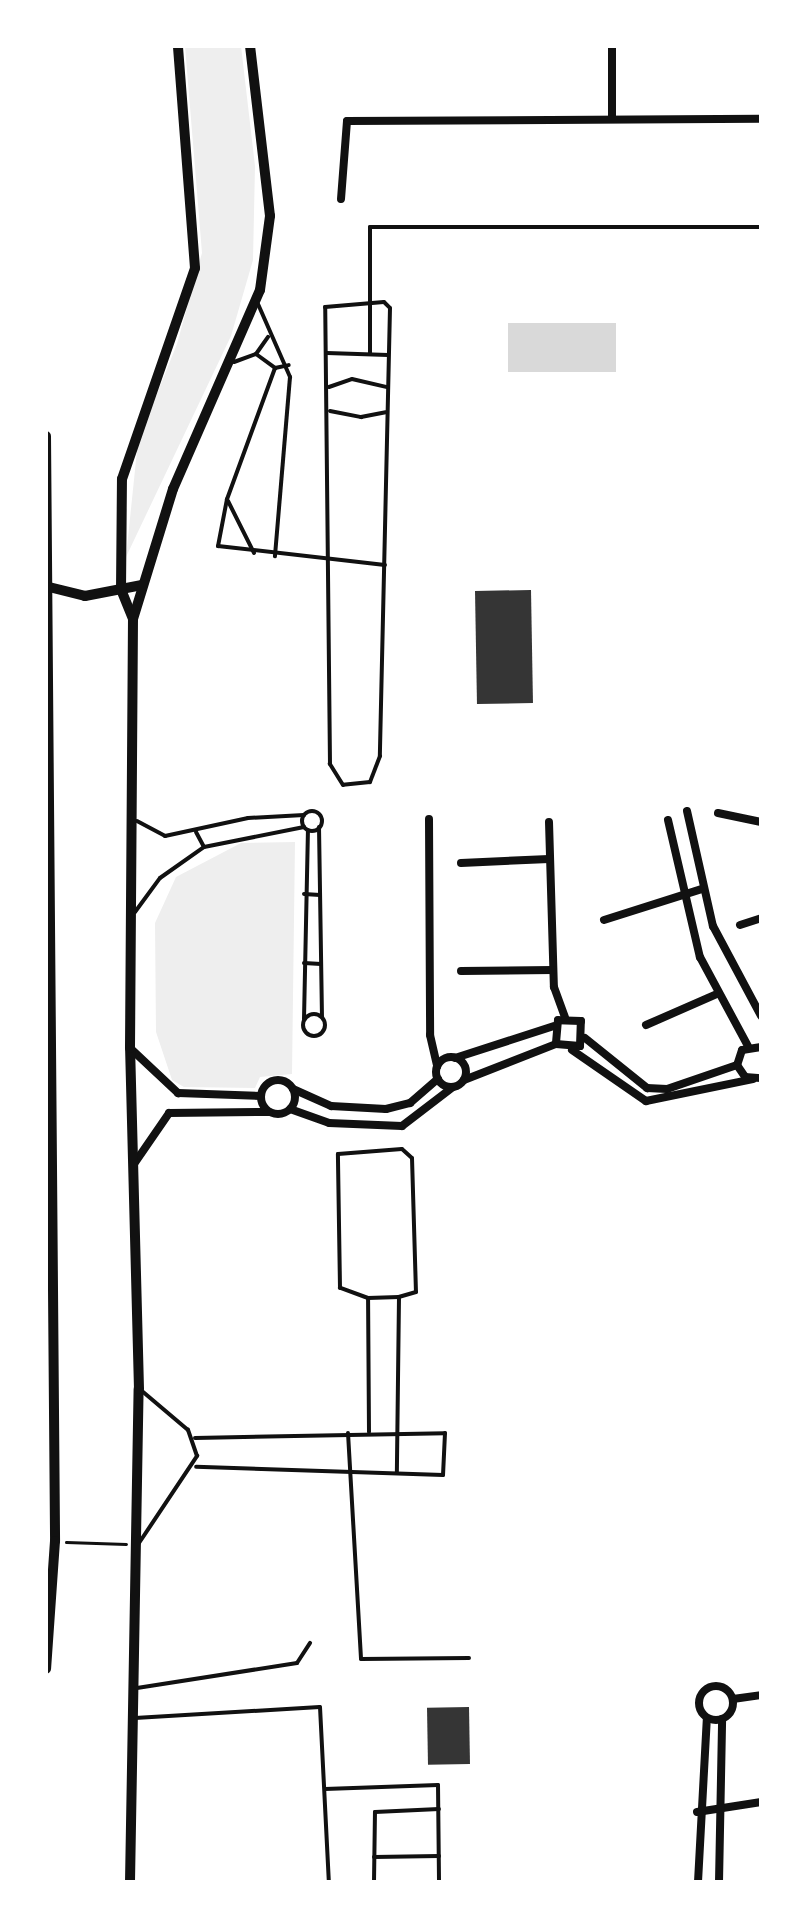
<!DOCTYPE html>
<style>
body{margin:0}
#map{position:relative;width:807px;height:1928px;overflow:hidden;background:#fff;font-family:Spectral,serif}
div>[style]{position:absolute}
[style*='--x']{left:calc(var(--x)*1px);top:calc(var(--y)*1px);width:calc(var(--w)*1px);rotate:calc(var(--a)*1deg)}
.green>*{inset:0;background:#eee}
.water>*{inset:0;background:#d9d9d9;transform-origin:0 0}
.building>*{inset:0;background:#353535;transform-origin:0 0}
.path>*{height:3px;margin:-1.5px;padding:0 1.5px;transform-origin:1.5px;border-radius:1.5px;background:#111}
.service>*{height:4px;margin:-2px;padding:0 2px;transform-origin:2px;border-radius:2px;background:#111}
.service>.ring{margin:-2px;padding:0;box-sizing:content-box;background:none;border:4px solid #111;border-radius:50%}
.minor>*{height:8px;margin:-4px;padding:0 4px;transform-origin:4px;border-radius:4px;background:#111}
.minor>.ring{margin:-4px;padding:0;box-sizing:content-box;background:none;border:8px solid #111;border-radius:50%}
.tertiary>*{height:10px;margin:-5px;padding:0 5px;transform-origin:5px;border-radius:5px;background:#111}
span{translate:-50% -50%;white-space:nowrap;text-align:center;line-height:1.15;-webkit-text-stroke:8px #fff;paint-order:stroke}
.frame{position:absolute;inset:0;border:48px solid #fff;pointer-events:none}
</style>
<div id="map">
<div class="green">
<i style="clip-path:polygon(185px 46px,241px 46px,255px 166px,253px 260px,231px 336px,126px 557px,138px 441px,177px 344px,202px 253px)"></i>
<i style="clip-path:polygon(295px 842px,292px 1074px,260px 1077px,255px 1088px,184px 1087px,172px 1080px,156px 1032px,155px 923px,176px 877px,241px 843px)"></i>
</div>
<div class="water">
<i style="left:508px;top:323px;width:108px;height:49px"></i>
</div>
<div class="building">
<i style="left:531px;top:590px;width:113px;height:56px;rotate:89deg"></i>
<i style="left:469px;top:1707px;width:57px;height:42px;rotate:89deg"></i>
</div>
<div class="path">
<i style="--x:66;--y:1542;--w:60;--a:1.9"></i>
</div>
<div class="service">
<i style="--x:384;--y:302;--w:8;--a:45"></i>
<i style="--x:390;--y:308;--w:448;--a:91.3"></i>
<i style="--x:380;--y:756;--w:28;--a:111"></i>
<i style="--x:370;--y:782;--w:27;--a:174"></i>
<i style="--x:343;--y:785;--w:25;--a:-122"></i>
<i style="--x:330;--y:764;--w:457;--a:-90.6"></i>
<i style="--x:325;--y:307;--w:59;--a:-4.8"></i>
<i style="--x:258;--y:304;--w:80;--a:66.3"></i>
<i style="--x:290;--y:377;--w:180;--a:94.8"></i>
<i style="--x:327;--y:353;--w:61;--a:1.9"></i>
<i style="--x:256;--y:354;--w:21;--a:-55"></i>
<i style="--x:370;--y:354;--w:127;--a:-90"></i>
<i style="--x:370;--y:227;--w:391;--a:0"></i>
<i style="--x:234;--y:362;--w:23;--a:-20"></i>
<i style="--x:256;--y:354;--w:24;--a:36"></i>
<i style="--x:275;--y:368;--w:140;--a:110.1"></i>
<i style="--x:227;--y:499;--w:48;--a:100.8"></i>
<i style="--x:218;--y:546;--w:168;--a:6.5"></i>
<i style="--x:275;--y:368;--w:14;--a:-12"></i>
<i style="--x:329;--y:387;--w:24;--a:-19"></i>
<i style="--x:352;--y:379;--w:36;--a:13"></i>
<i style="--x:330;--y:411;--w:32;--a:11"></i>
<i style="--x:361;--y:417;--w:25;--a:-11"></i>
<i style="--x:228;--y:501;--w:58;--a:63.4"></i>
<i class="ring" style="left:302px;top:811px;width:16px;height:16px"></i>
<i style="--x:137;--y:821;--w:32;--a:28"></i>
<i style="--x:165;--y:836;--w:85;--a:-12.2"></i>
<i style="--x:248;--y:818;--w:56;--a:-3.1"></i>
<i style="--x:319;--y:827;--w:190;--a:89.1"></i>
<i style="--x:196;--y:832;--w:17;--a:62"></i>
<i style="--x:304;--y:894;--w:16;--a:4"></i>
<i style="--x:135;--y:912;--w:42;--a:-53.7"></i>
<i style="--x:160;--y:878;--w:54;--a:-35.2"></i>
<i style="--x:204;--y:847;--w:102;--a:-11.3"></i>
<i style="--x:304;--y:963;--w:17;--a:3"></i>
<i class="ring" style="left:303px;top:1014px;width:18px;height:18px"></i>
<i style="--x:304;--y:1019;--w:189;--a:-88.8"></i>
<i style="--x:368;--y:1298;--w:31;--a:-2"></i>
<i style="--x:369;--y:1432;--w:134;--a:-90.4"></i>
<i style="--x:368;--y:1298;--w:30;--a:-160"></i>
<i style="--x:340;--y:1288;--w:134;--a:-90.9"></i>
<i style="--x:338;--y:1154;--w:64;--a:-4.5"></i>
<i style="--x:402;--y:1149;--w:13;--a:42"></i>
<i style="--x:412;--y:1158;--w:134;--a:88.3"></i>
<i style="--x:416;--y:1292;--w:18;--a:164"></i>
<i style="--x:399;--y:1297;--w:175;--a:90.7"></i>
<i style="--x:348;--y:1433;--w:226;--a:86.7"></i>
<i style="--x:361;--y:1659;--w:108;--a:-0.5"></i>
<i style="--x:195;--y:1438;--w:250;--a:-1.1"></i>
<i style="--x:445;--y:1433;--w:42;--a:92.7"></i>
<i style="--x:443;--y:1475;--w:247;--a:-178.1"></i>
<i style="--x:139;--y:1543;--w:105;--a:-56.3"></i>
<i style="--x:197;--y:1456;--w:28;--a:-109"></i>
<i style="--x:188;--y:1430;--w:60;--a:-139.7"></i>
<i style="--x:137;--y:1688;--w:162;--a:-8.9"></i>
<i style="--x:297;--y:1663;--w:24;--a:-57"></i>
<i style="--x:135;--y:1718;--w:185;--a:-3.4"></i>
<i style="--x:320;--y:1707;--w:175;--a:87.1"></i>
<i style="--x:325;--y:1789;--w:113;--a:-2"></i>
<i style="--x:438;--y:1785;--w:97;--a:89.4"></i>
<i style="--x:374;--y:1857;--w:65;--a:-0.9"></i>
<i style="--x:374;--y:1882;--w:70;--a:-89.2"></i>
<i style="--x:375;--y:1812;--w:64;--a:-2.7"></i>
</div>
<div class="minor">
<i style="--x:612;--y:117;--w:71;--a:-90"></i>
<i style="--x:341;--y:199;--w:78;--a:-85.6"></i>
<i style="--x:347;--y:121;--w:414;--a:-0.3"></i>
<i style="--x:687;--y:811;--w:118;--a:77.3"></i>
<i style="--x:713;--y:926;--w:102;--a:61.9"></i>
<i style="--x:718;--y:813;--w:44;--a:11.8"></i>
<i style="--x:429;--y:819;--w:216;--a:89.7"></i>
<i style="--x:430;--y:1035;--w:32;--a:77"></i>
<i style="--x:668;--y:820;--w:141;--a:76.9"></i>
<i style="--x:700;--y:957;--w:101;--a:61.7"></i>
<i style="--x:549;--y:822;--w:165;--a:88.3"></i>
<i style="--x:554;--y:987;--w:32;--a:70"></i>
<i style="--x:461;--y:863;--w:88;--a:-2.6"></i>
<i style="--x:604;--y:920;--w:103;--a:-17.6"></i>
<i style="--x:740;--y:925;--w:22;--a:-18"></i>
<i style="--x:461;--y:971;--w:92;--a:-0.6"></i>
<i style="--x:646;--y:1025;--w:77;--a:-23.6"></i>
<i style="--x:585;--y:1038;--w:80;--a:38.9"></i>
<i style="--x:647;--y:1088;--w:20;--a:3"></i>
<i style="--x:667;--y:1089;--w:74;--a:-18.9"></i>
<i style="--x:761;--y:1047;--w:19;--a:171"></i>
<i style="--x:742;--y:1050;--w:16;--a:108"></i>
<i style="--x:737;--y:1065;--w:14;--a:56"></i>
<i style="--x:745;--y:1077;--w:16;--a:4"></i>
<i style="--x:130;--y:1048;--w:66;--a:43.2"></i>
<i style="--x:178;--y:1093;--w:83;--a:2.1"></i>
<i style="--x:572;--y:1050;--w:90;--a:34.6"></i>
<i style="--x:646;--y:1101;--w:109;--a:-11.6"></i>
<i class="ring" style="left:436px;top:1057px;width:22px;height:22px"></i>
<i style="--x:455;--y:1058;--w:104;--a:-17.9"></i>
<i style="--x:464;--y:1080;--w:99;--a:-21.4"></i>
<i style="--x:556;--y:1044;--w:24;--a:5"></i>
<i style="--x:580;--y:1046;--w:25;--a:-88"></i>
<i style="--x:581;--y:1021;--w:23;--a:-178"></i>
<i style="--x:558;--y:1020;--w:24;--a:95"></i>
<i class="ring" style="left:261px;top:1080px;width:26px;height:26px"></i>
<i style="--x:293;--y:1089;--w:42;--a:24.1"></i>
<i style="--x:331;--y:1106;--w:55;--a:3.1"></i>
<i style="--x:386;--y:1109;--w:25;--a:-14"></i>
<i style="--x:410;--y:1103;--w:37;--a:-41"></i>
<i style="--x:290;--y:1109;--w:41;--a:19.7"></i>
<i style="--x:329;--y:1123;--w:73;--a:2.4"></i>
<i style="--x:402;--y:1126;--w:64;--a:-37.4"></i>
<i style="--x:134;--y:1164;--w:62;--a:-55.5"></i>
<i style="--x:169;--y:1113;--w:100;--a:-0.6"></i>
<i class="ring" style="left:699px;top:1686px;width:26px;height:26px"></i>
<i style="--x:733;--y:1699;--w:28;--a:-8"></i>
<i style="--x:697;--y:1812;--w:65;--a:-8.9"></i>
<i style="--x:698;--y:1882;--w:164;--a:-86.9"></i>
<i style="--x:719;--y:1882;--w:163;--a:-88.9"></i>
</div>
<div class="tertiary">
<i style="--x:46;--y:436;--w:1105;--a:89.53"></i>
<i style="--x:55;--y:1541;--w:128;--a:94"></i>
<i style="--x:49;--y:587;--w:37;--a:14"></i>
<i style="--x:85;--y:596;--w:58;--a:-10.9"></i>
<i style="--x:133;--y:619;--w:31;--a:-112"></i>
<i style="--x:121;--y:590;--w:111;--a:-89.5"></i>
<i style="--x:122;--y:479;--w:223;--a:-70.9"></i>
<i style="--x:195;--y:268;--w:223;--a:-94.4"></i>
<i style="--x:130;--y:1882;--w:493;--a:-89"></i>
<i style="--x:139;--y:1389;--w:341;--a:-91.5"></i>
<i style="--x:130;--y:1048;--w:429;--a:-89.6"></i>
<i style="--x:133;--y:619;--w:136;--a:-72.9"></i>
<i style="--x:173;--y:489;--w:217;--a:-66.4"></i>
<i style="--x:260;--y:290;--w:75;--a:-82.3"></i>
<i style="--x:270;--y:216;--w:171;--a:-96.7"></i>
</div>
<div class="frame"></div>
</div>
